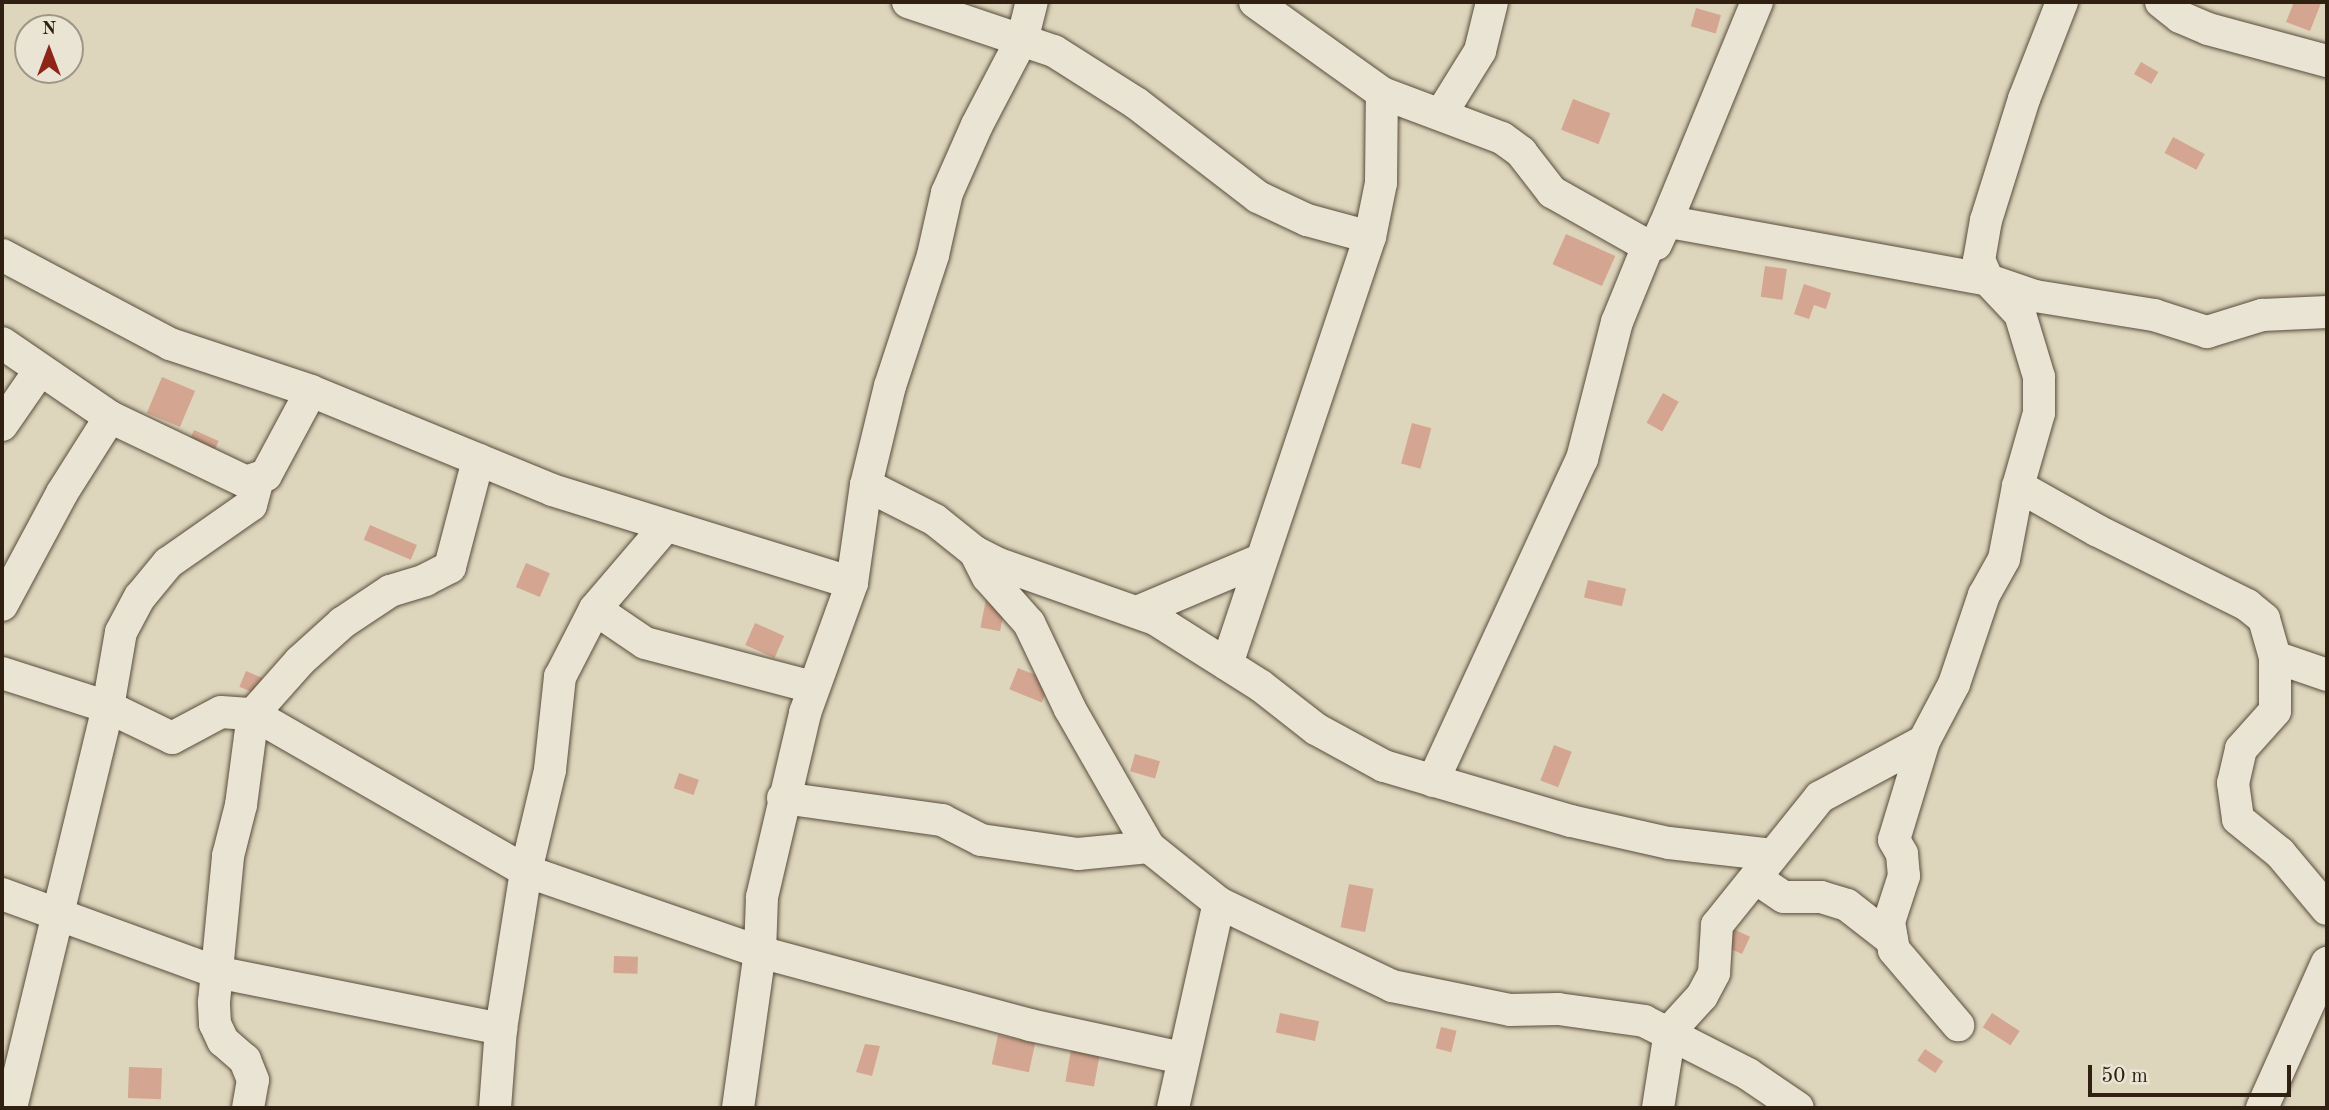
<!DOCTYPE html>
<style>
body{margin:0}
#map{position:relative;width:2329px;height:1110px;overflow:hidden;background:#ddd5bc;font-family:"Old Standard TT",serif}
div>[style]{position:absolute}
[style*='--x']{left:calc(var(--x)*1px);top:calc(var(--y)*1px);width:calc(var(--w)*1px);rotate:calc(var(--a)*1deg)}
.building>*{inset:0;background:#d4a691;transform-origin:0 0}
.roads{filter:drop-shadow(0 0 2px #5a4d3c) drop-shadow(0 0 2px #5a4d3c)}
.street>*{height:32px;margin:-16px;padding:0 16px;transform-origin:16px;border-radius:16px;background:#e9e4d3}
span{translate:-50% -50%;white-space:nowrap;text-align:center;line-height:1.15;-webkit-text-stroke:5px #e9e4d3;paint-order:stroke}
.frame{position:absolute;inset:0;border:4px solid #2f2011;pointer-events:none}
.north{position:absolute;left:14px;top:14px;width:70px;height:70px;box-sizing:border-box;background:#e9e4d3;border:2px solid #9f9685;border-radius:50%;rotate:0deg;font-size:19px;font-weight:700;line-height:28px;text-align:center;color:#2f2011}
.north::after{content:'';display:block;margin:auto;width:24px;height:32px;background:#8f2418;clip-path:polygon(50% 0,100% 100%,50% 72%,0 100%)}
.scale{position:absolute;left:2088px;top:1065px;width:203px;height:32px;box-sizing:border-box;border:4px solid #2f2011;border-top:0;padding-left:9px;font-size:21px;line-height:24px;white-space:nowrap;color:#2f2011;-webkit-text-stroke:5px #e9e4d3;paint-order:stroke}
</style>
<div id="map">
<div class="building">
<i style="clip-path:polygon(2294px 2px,2321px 3px,2310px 31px,2286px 22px)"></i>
<i style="left:1696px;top:8px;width:26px;height:19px;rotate:16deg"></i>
<i style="left:2141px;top:62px;width:20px;height:14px;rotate:30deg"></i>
<i style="left:1573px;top:99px;width:40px;height:33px;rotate:21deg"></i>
<i style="left:2173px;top:137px;width:36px;height:18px;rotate:28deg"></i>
<i style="left:1566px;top:234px;width:54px;height:33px;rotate:24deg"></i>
<i style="left:1765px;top:266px;width:22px;height:31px;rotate:8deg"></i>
<i style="clip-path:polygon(1804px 284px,1831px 293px,1826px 309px,1814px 305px,1809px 319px,1794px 314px)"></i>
<i style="left:162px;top:377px;width:36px;height:39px;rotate:23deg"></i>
<i style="left:1663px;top:393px;width:18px;height:34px;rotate:29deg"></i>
<i style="left:1412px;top:423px;width:20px;height:42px;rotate:15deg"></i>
<i style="left:194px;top:430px;width:27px;height:13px;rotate:24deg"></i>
<i style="left:370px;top:525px;width:51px;height:16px;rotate:23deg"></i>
<i style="left:526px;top:563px;width:26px;height:26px;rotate:23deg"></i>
<i style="left:1588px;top:580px;width:39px;height:18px;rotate:13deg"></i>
<i style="left:986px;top:599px;width:20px;height:29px;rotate:11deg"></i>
<i style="left:755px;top:623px;width:32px;height:24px;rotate:24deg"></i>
<i style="left:1018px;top:668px;width:35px;height:23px;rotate:22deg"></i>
<i style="left:246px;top:671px;width:26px;height:17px;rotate:23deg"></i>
<i style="left:1554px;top:745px;width:19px;height:38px;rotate:21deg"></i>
<i style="left:1135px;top:754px;width:26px;height:18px;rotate:16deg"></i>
<i style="left:679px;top:773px;width:21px;height:16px;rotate:19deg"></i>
<i style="left:1349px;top:884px;width:25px;height:44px;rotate:11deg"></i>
<i style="left:1731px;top:928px;width:21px;height:19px;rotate:25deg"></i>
<i style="left:614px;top:956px;width:24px;height:17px;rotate:2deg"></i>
<i style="left:1280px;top:1013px;width:40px;height:20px;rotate:12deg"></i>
<i style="left:1992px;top:1013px;width:33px;height:17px;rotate:33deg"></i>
<i style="left:1441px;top:1027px;width:16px;height:22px;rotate:14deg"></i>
<i style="left:998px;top:1035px;width:38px;height:30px;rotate:12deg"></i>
<i style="clip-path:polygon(865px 1044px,880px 1046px,872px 1076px,856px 1072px)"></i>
<i style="left:1925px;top:1049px;width:22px;height:14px;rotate:34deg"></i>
<i style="left:1071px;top:1050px;width:29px;height:32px;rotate:10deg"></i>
<i style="left:129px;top:1067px;width:33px;height:31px;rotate:2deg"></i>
</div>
<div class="roads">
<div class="street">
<i style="--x:908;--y:2;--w:154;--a:18.6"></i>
<i style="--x:1054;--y:51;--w:97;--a:32.4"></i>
<i style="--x:1136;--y:103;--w:154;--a:37.6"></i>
<i style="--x:1258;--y:197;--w:54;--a:25.1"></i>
<i style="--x:1307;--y:220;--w:65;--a:15.1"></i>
<i style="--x:1255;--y:2;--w:156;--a:35.6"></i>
<i style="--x:1382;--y:93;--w:128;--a:20.6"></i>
<i style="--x:1502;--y:138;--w:24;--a:36"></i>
<i style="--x:1521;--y:152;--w:51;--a:52.2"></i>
<i style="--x:1552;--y:192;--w:110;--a:29.4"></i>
<i style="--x:1648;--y:246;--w:8;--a:-14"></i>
<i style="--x:1656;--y:244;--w:21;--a:-65"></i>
<i style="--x:1665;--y:225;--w:10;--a:-11"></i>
<i style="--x:1675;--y:223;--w:318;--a:10.3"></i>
<i style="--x:1988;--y:280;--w:50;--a:18.8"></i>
<i style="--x:2035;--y:296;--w:121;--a:9.1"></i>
<i style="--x:2154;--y:315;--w:56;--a:17.8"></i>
<i style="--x:2207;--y:332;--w:58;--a:-17.2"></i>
<i style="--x:2262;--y:315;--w:65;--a:-2.6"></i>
<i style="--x:2062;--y:2;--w:104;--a:111.4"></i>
<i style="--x:2024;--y:99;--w:127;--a:107.4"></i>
<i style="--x:1986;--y:220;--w:41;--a:99.9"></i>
<i style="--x:1979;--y:260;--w:22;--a:66"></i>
<i style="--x:1988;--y:280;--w:47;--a:46.7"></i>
<i style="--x:2020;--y:314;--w:66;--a:73.2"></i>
<i style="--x:2039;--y:377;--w:36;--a:90"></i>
<i style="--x:2039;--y:413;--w:76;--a:106"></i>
<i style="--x:2018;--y:486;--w:90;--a:29.4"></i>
<i style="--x:2096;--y:530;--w:169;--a:26.4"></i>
<i style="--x:2247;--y:605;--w:22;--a:39"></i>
<i style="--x:2264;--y:619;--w:40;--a:74"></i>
<i style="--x:2275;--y:657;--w:54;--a:90"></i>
<i style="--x:2275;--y:711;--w:51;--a:131.8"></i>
<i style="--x:2241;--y:749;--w:35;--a:103"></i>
<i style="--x:2233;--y:783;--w:36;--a:82"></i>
<i style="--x:2238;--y:819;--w:54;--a:39"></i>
<i style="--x:2280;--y:853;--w:73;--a:50"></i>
<i style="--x:2161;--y:2;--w:24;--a:38"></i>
<i style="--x:2180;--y:17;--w:30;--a:23"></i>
<i style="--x:2208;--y:29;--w:123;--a:15.1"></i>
<i style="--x:1441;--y:114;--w:74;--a:-58.2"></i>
<i style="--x:1480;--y:51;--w:50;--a:-76.2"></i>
<i style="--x:1665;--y:225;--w:241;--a:-67.6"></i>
<i style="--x:2;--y:255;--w:190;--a:27.9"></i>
<i style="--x:170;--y:344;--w:149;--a:18.4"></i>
<i style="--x:311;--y:391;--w:261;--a:22.3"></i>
<i style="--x:552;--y:490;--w:314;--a:17.2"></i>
<i style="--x:2;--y:343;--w:131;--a:34.4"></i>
<i style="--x:110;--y:417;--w:151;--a:25.5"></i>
<i style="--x:246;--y:482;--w:21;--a:-19"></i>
<i style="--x:266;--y:475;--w:95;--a:-61.8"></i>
<i style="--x:2;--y:425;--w:67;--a:-55.4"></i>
<i style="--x:866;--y:485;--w:77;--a:26.9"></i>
<i style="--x:935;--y:520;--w:51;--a:38.7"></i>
<i style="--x:975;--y:552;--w:27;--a:27"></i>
<i style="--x:999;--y:564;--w:165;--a:19.4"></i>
<i style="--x:1155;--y:619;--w:125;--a:32.3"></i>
<i style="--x:1261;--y:686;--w:70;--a:38"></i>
<i style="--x:1316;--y:729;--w:77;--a:28.6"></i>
<i style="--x:1384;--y:766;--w:195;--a:16.4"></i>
<i style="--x:1571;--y:821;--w:100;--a:12.7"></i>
<i style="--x:1669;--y:843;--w:104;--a:6.6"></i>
<i style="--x:975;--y:552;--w:28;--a:63"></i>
<i style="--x:988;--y:577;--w:62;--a:48.3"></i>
<i style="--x:1029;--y:623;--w:95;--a:64.5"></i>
<i style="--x:1070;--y:709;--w:159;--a:60.2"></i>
<i style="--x:1149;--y:847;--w:90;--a:38.7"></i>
<i style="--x:1219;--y:903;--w:192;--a:25.6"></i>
<i style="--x:1392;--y:986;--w:120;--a:11.5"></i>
<i style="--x:1510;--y:1010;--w:48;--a:-1.2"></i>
<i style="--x:1558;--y:1009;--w:87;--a:7.9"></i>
<i style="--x:1644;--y:1021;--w:117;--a:27"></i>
<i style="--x:1748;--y:1074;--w:60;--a:34.2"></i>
<i style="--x:2;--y:605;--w:127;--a:-61.8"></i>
<i style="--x:62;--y:493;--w:90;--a:-57.7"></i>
<i style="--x:595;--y:609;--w:60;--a:34.2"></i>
<i style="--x:645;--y:643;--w:174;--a:14.7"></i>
<i style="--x:1137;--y:612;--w:131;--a:-22.9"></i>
<i style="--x:2275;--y:657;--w:55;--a:19.1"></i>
<i style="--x:1227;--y:664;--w:450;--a:-71.5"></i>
<i style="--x:1370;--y:237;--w:55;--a:-78.5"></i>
<i style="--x:1381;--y:183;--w:90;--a:-89.4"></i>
<i style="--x:2;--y:673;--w:111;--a:17.8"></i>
<i style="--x:108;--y:707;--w:71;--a:25.8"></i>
<i style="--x:172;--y:738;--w:55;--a:-28"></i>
<i style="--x:221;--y:712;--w:32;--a:4"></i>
<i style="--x:253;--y:714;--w:315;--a:29.9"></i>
<i style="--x:526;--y:871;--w:248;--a:19.1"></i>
<i style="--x:760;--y:952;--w:280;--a:15.1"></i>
<i style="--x:1030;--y:1025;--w:157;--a:12.2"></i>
<i style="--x:1924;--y:741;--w:103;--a:106.9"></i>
<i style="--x:1894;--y:840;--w:16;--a:60"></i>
<i style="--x:1902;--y:854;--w:22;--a:85"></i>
<i style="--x:1904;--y:876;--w:48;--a:108.1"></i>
<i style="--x:1889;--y:922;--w:28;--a:80"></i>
<i style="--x:1894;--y:950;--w:99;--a:49.5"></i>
<i style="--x:1433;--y:781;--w:355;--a:-65.2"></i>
<i style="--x:1582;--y:459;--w:141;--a:-75.7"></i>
<i style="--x:1617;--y:322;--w:82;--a:-67.8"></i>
<i style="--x:783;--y:798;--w:161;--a:7.9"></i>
<i style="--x:942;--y:820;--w:44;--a:27.1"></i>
<i style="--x:981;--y:840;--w:98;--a:8.2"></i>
<i style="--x:1078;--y:854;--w:71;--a:-5.6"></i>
<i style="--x:1757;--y:879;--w:32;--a:34"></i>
<i style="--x:1784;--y:897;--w:37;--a:0"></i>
<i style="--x:1821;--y:897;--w:27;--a:17"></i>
<i style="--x:1847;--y:905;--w:57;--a:37.9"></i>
<i style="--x:2;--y:894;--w:228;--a:20"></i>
<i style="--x:216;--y:972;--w:291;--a:11.3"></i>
<i style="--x:11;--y:1108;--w:413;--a:-76.4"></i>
<i style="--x:108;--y:707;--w:76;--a:-80.2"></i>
<i style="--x:121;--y:632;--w:40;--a:-62"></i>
<i style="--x:140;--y:597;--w:44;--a:-50.5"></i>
<i style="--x:168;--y:563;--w:101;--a:-34.9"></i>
<i style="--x:251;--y:505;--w:24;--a:-75"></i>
<i style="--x:248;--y:1108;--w:28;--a:-80"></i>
<i style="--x:253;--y:1080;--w:22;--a:-112"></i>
<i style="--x:245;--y:1060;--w:29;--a:-139"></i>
<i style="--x:223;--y:1041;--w:19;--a:-115"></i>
<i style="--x:215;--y:1024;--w:22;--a:-93"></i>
<i style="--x:214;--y:1002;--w:147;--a:-84.5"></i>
<i style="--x:228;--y:856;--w:53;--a:-75.7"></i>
<i style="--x:241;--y:805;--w:92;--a:-82.5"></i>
<i style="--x:253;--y:714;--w:71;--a:-48.4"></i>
<i style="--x:300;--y:661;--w:57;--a:-42.1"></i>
<i style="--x:342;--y:623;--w:58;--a:-33.7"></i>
<i style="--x:390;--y:591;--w:37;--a:-17"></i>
<i style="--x:425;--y:580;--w:28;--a:-27"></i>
<i style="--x:450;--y:567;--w:111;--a:-75.3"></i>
<i style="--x:495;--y:1108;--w:79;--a:-85.7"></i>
<i style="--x:501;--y:1029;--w:160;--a:-81"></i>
<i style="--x:526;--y:871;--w:104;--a:-76.6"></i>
<i style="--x:550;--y:770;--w:94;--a:-83.9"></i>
<i style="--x:560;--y:677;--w:76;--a:-62.8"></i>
<i style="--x:595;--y:609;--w:109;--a:-49.5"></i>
<i style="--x:738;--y:1108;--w:158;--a:-82"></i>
<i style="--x:760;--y:952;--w:55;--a:-87.9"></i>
<i style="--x:762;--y:897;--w:189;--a:-76.8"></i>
<i style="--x:805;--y:713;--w:138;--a:-70.1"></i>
<i style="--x:852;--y:583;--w:99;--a:-81.9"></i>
<i style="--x:866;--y:485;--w:102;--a:-76.4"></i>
<i style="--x:890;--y:386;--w:138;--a:-71.8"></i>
<i style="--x:933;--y:255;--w:64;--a:-77.3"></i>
<i style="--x:947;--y:193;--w:74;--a:-66.2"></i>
<i style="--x:977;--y:125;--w:99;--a:-62.4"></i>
<i style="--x:1023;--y:37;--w:36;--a:-76"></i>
<i style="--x:1173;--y:1108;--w:210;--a:-77.4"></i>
<i style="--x:1658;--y:1108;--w:78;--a:-81.1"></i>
<i style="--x:1670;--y:1031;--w:47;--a:-47.6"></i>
<i style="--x:1702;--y:996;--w:26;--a:-62"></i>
<i style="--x:1714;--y:973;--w:48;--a:-86.4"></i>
<i style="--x:1717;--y:925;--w:164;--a:-51.2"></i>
<i style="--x:1820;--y:797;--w:118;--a:-28.3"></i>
<i style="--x:1924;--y:741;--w:64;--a:-62.2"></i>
<i style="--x:1954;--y:684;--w:94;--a:-71.4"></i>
<i style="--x:1984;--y:595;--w:41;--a:-60.9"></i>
<i style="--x:2004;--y:559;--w:74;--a:-79.1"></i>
<i style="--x:2262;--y:1108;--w:159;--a:-65.9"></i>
</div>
</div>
<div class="frame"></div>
<div class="north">N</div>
<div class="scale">50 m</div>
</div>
